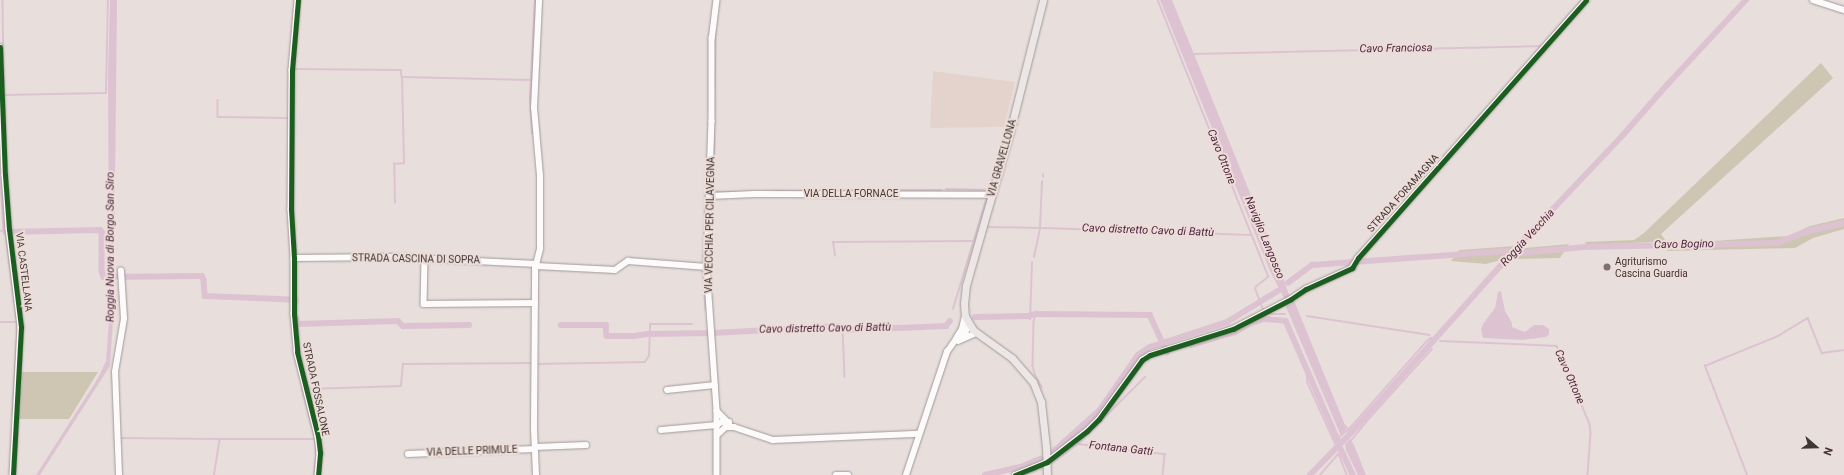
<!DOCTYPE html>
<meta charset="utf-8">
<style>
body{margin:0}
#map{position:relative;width:1844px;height:475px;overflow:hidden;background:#e8dfdc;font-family:Roboto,sans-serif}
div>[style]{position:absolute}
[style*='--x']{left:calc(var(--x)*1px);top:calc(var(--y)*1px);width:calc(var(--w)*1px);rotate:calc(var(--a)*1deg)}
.built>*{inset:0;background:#e4d3cd}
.green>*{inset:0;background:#cec6b3}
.water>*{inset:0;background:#ddc3d2}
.stream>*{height:1.5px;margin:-0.75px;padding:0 0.75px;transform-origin:0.75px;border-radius:0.75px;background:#ddc3d2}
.canal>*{height:5.5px;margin:-2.75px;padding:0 2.75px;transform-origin:2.75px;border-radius:2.75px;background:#ddc3d2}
.roads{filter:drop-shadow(0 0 1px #a09a97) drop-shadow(0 0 1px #a09a97)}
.minor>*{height:5.5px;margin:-2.75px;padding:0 2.75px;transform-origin:2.75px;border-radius:2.75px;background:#fcfafa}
.major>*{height:7px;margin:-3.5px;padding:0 3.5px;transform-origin:3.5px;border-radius:3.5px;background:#ece6e6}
.cycleway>*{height:5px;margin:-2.5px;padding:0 2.5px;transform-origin:2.5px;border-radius:2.5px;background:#1b5e20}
.dots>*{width:11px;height:11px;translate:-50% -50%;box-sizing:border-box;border:2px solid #eddcd7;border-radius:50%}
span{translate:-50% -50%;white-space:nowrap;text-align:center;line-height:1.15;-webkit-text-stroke:4px #eddcd7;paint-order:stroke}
.street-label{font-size:10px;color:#3e3735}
.poi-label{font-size:10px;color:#3e3735}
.left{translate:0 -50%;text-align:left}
.water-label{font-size:11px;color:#471e3d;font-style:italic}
.north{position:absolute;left:1796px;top:427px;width:40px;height:40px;-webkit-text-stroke:3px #eddcd7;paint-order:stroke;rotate:110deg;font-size:11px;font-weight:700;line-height:16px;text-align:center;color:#3e3735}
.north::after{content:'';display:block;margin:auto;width:14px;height:18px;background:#3e3735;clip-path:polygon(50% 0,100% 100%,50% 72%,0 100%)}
</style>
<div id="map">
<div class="built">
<i style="clip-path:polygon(933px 71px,1015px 82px,1004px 127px,930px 128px)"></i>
</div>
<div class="green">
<i style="clip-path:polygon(1821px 63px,1833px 78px,1661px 234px,1668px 244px,1788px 236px,1810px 226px,1844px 218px,1844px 229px,1813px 238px,1795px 248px,1667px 251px,1668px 244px,1654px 242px,1588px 245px,1584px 242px,1634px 240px,1644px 233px)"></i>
<i style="clip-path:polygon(1569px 244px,1560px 258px,1516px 259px,1525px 248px)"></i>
<i style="clip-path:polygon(1515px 246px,1507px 256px,1501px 260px,1486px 264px,1451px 261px,1459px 250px)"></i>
<i style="clip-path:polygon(20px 372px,98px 372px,69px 419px,18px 419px)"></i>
</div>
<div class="water">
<i style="clip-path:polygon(110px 0,117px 0,117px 6px,114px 277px,109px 277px,108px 74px)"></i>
<i style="clip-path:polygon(1160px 0,1172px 0,1192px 49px,1279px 265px,1290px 298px,1285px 300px,1270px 271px)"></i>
<i style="clip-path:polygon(109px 278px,114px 278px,115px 291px,110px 366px,40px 475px,36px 475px,98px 378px,106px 361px,111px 291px)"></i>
<i style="clip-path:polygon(1501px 291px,1505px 311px,1512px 323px,1512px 327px,1525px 332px,1534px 325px,1543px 325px,1549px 329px,1549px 334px,1546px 337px,1523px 340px,1483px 338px,1481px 329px,1483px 324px,1495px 308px,1498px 292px)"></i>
<i style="clip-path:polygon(1291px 300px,1295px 303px,1345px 425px,1346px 431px,1341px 436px,1286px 307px,1286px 302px)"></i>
<i style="clip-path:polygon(1350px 439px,1354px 445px,1366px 475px,1358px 475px,1346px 450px,1345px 444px)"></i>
</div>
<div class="stream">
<i style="--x:3;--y:0;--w:82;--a:89.3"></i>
<i style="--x:1158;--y:0;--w:298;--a:68.2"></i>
<i style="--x:1269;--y:277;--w:16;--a:142"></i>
<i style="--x:1256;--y:287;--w:3;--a:90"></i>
<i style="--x:1256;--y:290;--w:22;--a:69"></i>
<i style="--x:716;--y:31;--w:156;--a:90.7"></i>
<i style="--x:714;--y:187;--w:6;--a:59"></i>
<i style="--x:717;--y:192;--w:32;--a:0"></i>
<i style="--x:1535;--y:53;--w:10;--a:-45"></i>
<i style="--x:1193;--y:54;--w:349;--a:-1.3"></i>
<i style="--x:1542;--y:46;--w:61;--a:-49"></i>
<i style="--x:290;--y:61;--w:50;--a:-85.4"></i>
<i style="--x:294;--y:69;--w:107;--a:0.5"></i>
<i style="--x:401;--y:70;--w:7;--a:82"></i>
<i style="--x:402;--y:77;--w:129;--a:1.3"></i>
<i style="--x:4;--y:95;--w:102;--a:-1.1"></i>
<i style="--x:106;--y:93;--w:93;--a:-88.8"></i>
<i style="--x:218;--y:100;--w:17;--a:90"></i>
<i style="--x:218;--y:117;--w:71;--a:0.8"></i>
<i style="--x:289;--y:118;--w:1;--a:-90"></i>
<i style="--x:532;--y:134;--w:36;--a:-93"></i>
<i style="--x:530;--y:98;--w:98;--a:-87.1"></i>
<i style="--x:1043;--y:177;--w:2;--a:-90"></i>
<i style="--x:946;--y:189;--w:42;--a:1.4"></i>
<i style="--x:988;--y:190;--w:3;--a:90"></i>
<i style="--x:775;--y:191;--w:50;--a:0"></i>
<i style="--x:830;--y:191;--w:111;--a:-0.5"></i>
<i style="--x:395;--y:203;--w:39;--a:-91"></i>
<i style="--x:394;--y:164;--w:10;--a:-6"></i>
<i style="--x:404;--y:163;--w:86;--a:-91.3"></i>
<i style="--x:705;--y:222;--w:8;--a:-90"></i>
<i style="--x:986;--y:227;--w:55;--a:1"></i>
<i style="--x:1043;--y:228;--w:209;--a:1.9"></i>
<i style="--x:0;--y:231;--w:6;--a:-9"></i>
<i style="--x:6;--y:232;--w:96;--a:82.8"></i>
<i style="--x:18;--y:327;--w:88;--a:93.3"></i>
<i style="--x:835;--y:256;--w:14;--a:-98"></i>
<i style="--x:833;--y:242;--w:141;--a:-0.4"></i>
<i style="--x:1034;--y:257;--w:30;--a:-78"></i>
<i style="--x:1040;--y:228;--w:46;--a:-87.5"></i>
<i style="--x:703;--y:271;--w:13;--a:86"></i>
<i style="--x:705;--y:292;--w:18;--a:87"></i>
<i style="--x:953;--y:309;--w:117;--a:-73.1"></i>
<i style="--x:1036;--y:314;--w:8;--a:104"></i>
<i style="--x:1034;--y:322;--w:44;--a:91.3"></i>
<i style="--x:1033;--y:366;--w:8;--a:76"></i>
<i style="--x:1035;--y:374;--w:15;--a:62"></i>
<i style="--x:1266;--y:314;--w:19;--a:0"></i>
<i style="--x:1307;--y:316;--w:124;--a:8.8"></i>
<i style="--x:1030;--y:320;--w:57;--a:-88"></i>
<i style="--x:0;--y:322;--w:17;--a:0"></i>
<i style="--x:843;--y:328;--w:49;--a:87.7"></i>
<i style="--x:1440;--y:341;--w:117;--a:2.4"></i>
<i style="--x:1557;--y:346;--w:85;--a:67.1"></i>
<i style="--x:1590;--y:424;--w:9;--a:84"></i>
<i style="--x:1591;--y:433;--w:42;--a:94.1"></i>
<i style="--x:537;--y:364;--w:108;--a:-1.1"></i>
<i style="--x:645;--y:362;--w:7;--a:-56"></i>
<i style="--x:649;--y:356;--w:32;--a:-88"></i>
<i style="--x:650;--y:324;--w:42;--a:0"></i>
<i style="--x:1307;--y:369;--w:14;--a:86"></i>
<i style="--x:1308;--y:383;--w:70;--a:65.6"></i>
<i style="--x:308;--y:389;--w:93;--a:-1.8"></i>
<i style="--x:401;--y:386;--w:22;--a:-85"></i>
<i style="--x:403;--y:364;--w:128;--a:-0.4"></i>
<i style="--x:1345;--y:425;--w:10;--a:53"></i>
<i style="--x:120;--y:438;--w:100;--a:0.6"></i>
<i style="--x:1337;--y:439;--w:17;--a:-40"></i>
<i style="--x:1350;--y:428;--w:116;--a:-48.5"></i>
<i style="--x:1427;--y:341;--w:5;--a:-37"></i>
<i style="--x:1431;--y:338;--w:4;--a:34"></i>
<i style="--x:1350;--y:442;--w:26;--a:-51"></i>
<i style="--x:1366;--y:422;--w:98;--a:-47.9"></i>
<i style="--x:1078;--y:444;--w:88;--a:6.6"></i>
<i style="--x:1165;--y:454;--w:21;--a:95"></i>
<i style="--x:115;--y:447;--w:9;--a:-84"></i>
<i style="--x:1339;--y:454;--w:22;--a:69"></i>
<i style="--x:1051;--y:464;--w:34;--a:-37"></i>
<i style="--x:1078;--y:444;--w:95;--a:-45"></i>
<i style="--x:214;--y:475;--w:36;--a:-81"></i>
<i style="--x:220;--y:439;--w:95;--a:0"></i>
<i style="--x:315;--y:439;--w:52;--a:-104.6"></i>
<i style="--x:314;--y:475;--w:20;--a:-84"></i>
<i style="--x:316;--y:455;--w:16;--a:-94"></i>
<i style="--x:1023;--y:475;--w:13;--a:-18"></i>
<i style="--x:1320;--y:475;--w:33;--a:-49"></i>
<i style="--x:1747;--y:475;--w:117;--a:-111.1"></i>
<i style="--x:1705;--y:366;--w:79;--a:-22.3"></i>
<i style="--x:1778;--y:336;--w:35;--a:-31"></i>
<i style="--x:1808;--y:318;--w:38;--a:68"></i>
<i style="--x:1822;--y:353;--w:22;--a:-8"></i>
</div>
<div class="canal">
<i style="--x:0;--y:130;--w:102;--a:86.6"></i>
<i style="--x:6;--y:232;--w:94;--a:-1.2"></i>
<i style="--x:100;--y:230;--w:3;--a:45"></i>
<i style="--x:102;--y:232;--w:39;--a:90"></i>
<i style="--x:102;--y:271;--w:6;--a:72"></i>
<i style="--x:104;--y:277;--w:98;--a:-0.6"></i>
<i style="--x:202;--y:276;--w:4;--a:63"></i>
<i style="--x:204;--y:280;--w:16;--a:86"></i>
<i style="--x:205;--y:296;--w:74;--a:2.3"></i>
<i style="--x:279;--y:299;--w:17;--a:3"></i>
<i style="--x:296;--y:300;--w:2;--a:90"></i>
<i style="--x:1522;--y:253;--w:63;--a:-5.4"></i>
<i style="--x:1585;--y:247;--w:192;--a:-1.2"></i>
<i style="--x:1777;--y:243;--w:34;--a:-21"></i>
<i style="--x:1809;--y:231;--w:36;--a:-13"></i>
<i style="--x:1288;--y:283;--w:30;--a:-37"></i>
<i style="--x:1312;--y:265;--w:196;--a:-4.1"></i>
<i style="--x:975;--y:317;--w:54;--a:-1.1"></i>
<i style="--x:1029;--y:316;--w:7;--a:-16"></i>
<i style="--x:1036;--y:314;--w:114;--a:0.5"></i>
<i style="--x:1150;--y:315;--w:41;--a:65.3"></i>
<i style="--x:297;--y:319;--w:5;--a:90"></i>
<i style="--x:297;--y:324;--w:101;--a:-1.7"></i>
<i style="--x:398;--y:321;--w:7;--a:45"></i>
<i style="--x:403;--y:326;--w:66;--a:-0.9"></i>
<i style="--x:561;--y:325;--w:45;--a:0"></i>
<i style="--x:606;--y:325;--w:11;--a:85"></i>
<i style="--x:607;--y:336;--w:27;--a:0"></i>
<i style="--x:634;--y:336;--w:15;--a:-8"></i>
<i style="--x:651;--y:334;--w:62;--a:-0.9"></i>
<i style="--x:713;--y:333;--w:126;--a:-3.2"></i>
<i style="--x:839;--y:326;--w:10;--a:24"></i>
<i style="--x:848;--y:330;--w:98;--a:-2.3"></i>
<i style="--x:946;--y:326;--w:6;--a:-51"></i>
<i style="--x:1191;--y:345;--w:46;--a:-16.5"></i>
<i style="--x:1235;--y:332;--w:18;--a:-29"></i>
<i style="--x:1251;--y:323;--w:15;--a:-16"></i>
<i style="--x:1265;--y:319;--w:21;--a:5"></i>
<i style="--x:1286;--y:321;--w:130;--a:66.4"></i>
<i style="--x:1341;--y:449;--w:29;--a:65"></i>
<i style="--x:1053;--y:452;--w:62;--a:-41.7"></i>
<i style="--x:1099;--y:411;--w:68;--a:-55.1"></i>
<i style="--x:1138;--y:355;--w:14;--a:-34"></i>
<i style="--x:1150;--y:347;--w:81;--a:-18"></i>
<i style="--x:1227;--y:322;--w:60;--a:-31.3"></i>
<i style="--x:985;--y:475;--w:37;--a:-13"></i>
<i style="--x:1021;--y:467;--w:21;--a:-23"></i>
<i style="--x:1310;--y:475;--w:59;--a:-45.7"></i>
<i style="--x:1351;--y:433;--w:255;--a:-48.2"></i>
<i style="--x:1521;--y:243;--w:149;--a:-46.6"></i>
<i style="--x:1623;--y:135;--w:67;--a:-48.7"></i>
<i style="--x:1667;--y:85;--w:116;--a:-47.1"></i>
</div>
<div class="roads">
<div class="minor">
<i style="--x:298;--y:0;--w:70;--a:94.9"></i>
<i style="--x:292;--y:70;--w:139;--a:90.4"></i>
<i style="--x:291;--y:209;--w:49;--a:86.5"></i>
<i style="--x:294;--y:258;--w:56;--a:90"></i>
<i style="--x:294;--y:314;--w:38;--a:85"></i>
<i style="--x:297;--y:352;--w:87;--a:76"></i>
<i style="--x:318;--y:436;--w:17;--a:83"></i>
<i style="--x:320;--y:453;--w:22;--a:95"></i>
<i style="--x:717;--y:0;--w:38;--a:97"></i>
<i style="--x:712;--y:38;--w:83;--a:90"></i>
<i style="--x:712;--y:121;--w:146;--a:92"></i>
<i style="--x:707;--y:267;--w:144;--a:86"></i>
<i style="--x:717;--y:411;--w:64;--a:90"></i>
<i style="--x:1813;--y:0;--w:33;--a:18"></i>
<i style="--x:0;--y:47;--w:128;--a:87.8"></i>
<i style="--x:5;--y:175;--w:54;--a:85.8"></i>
<i style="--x:9;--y:229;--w:99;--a:83"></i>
<i style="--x:21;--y:327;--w:148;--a:93.1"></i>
<i style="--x:710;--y:196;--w:44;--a:-2.6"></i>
<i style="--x:754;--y:194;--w:238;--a:0.2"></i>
<i style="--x:294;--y:258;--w:99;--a:-0.6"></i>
<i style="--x:393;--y:257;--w:144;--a:2.8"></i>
<i style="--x:425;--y:258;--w:46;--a:91.2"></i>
<i style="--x:424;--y:304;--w:111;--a:-0.5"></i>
<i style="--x:537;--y:266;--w:78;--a:2.9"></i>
<i style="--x:615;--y:270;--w:16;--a:-35"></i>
<i style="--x:628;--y:261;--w:79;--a:4.3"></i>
<i style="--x:957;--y:337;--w:9;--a:-58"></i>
<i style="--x:962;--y:329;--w:13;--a:-77"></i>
<i style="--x:958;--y:341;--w:20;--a:-24"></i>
<i style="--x:667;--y:390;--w:48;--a:-5.9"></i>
<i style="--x:717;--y:411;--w:17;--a:45"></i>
<i style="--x:661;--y:430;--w:56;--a:-5.1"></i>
<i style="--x:717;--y:425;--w:6;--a:-31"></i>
<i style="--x:722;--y:422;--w:7;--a:0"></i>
<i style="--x:717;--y:435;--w:12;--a:-42"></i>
<i style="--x:726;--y:427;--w:8;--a:0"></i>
<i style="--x:734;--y:427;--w:41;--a:18.4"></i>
<i style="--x:773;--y:440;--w:146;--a:-2.4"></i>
<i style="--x:535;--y:447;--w:51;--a:-2.2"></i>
<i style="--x:408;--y:454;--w:127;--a:-2.3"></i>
<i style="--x:119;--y:475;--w:103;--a:-92.2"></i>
<i style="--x:115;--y:372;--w:54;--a:-80.4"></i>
<i style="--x:124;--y:319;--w:48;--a:-93.6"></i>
<i style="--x:536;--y:475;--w:46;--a:-92.5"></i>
<i style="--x:534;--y:429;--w:160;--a:-89.6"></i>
<i style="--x:535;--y:269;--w:21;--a:-76"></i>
<i style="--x:540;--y:249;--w:73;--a:-90"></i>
<i style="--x:540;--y:176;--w:68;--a:-95"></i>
<i style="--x:534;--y:108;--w:108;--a:-87.3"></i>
<i style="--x:836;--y:475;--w:12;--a:0"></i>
<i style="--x:906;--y:475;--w:130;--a:-71.6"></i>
<i style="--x:947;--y:352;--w:16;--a:-55"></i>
<i style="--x:956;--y:339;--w:11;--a:-34"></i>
<i style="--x:965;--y:333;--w:8;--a:-60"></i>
<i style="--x:1015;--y:475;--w:35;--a:-22"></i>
<i style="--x:1047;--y:462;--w:51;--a:-37.8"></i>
<i style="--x:1087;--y:431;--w:17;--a:-45"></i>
<i style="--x:1099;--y:419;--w:73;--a:-53.9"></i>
<i style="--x:1142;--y:360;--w:9;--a:-32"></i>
<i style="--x:1150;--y:355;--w:87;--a:-17.4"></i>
<i style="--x:1233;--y:329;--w:65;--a:-27.3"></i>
<i style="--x:1291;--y:299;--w:18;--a:-34"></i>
<i style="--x:1306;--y:289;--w:51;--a:-24.5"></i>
<i style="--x:1352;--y:268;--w:12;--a:-59"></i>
<i style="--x:1358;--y:258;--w:344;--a:-48.5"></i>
</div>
<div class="major">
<i style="--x:1043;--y:0;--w:135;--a:104.1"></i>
<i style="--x:1010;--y:131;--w:160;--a:105.9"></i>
<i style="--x:966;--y:285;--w:18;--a:96"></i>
<i style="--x:964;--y:303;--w:13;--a:86"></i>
<i style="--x:965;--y:316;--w:16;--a:60"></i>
<i style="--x:973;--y:330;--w:48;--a:35.7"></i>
<i style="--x:1012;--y:358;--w:32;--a:49"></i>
<i style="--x:1033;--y:382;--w:22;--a:68"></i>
<i style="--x:1041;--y:402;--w:45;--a:83.7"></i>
<i style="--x:1046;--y:447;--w:28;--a:88"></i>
</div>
</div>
<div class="cycleway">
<i style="--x:298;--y:0;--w:70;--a:94.9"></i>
<i style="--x:292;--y:70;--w:139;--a:90.4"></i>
<i style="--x:291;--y:209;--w:49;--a:86.5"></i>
<i style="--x:294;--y:258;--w:56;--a:90"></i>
<i style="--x:294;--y:314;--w:38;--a:85"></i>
<i style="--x:297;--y:352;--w:87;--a:76"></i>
<i style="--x:318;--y:436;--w:17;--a:83"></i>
<i style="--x:320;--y:453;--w:22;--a:95"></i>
<i style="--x:0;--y:47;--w:128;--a:87.8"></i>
<i style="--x:5;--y:175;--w:54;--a:85.8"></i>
<i style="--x:9;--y:229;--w:99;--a:83"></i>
<i style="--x:21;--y:327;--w:148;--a:93.1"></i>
<i style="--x:1015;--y:475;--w:35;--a:-22"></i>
<i style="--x:1047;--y:462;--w:51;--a:-37.8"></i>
<i style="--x:1087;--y:431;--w:17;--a:-45"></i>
<i style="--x:1099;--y:419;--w:73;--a:-53.9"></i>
<i style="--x:1142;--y:360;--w:9;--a:-32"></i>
<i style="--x:1150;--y:355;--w:87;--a:-17.4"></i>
<i style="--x:1233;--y:329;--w:65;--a:-27.3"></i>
<i style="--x:1291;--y:299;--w:18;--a:-34"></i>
<i style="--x:1306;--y:289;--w:51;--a:-24.5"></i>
<i style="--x:1352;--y:268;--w:12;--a:-59"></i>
<i style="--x:1358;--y:258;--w:344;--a:-48.5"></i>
</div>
<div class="dots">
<i style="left:1607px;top:267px;background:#7a726f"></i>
</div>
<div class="street-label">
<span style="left:1002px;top:158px;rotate:-74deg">VIA GRAVELLONA</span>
<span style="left:1403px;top:193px;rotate:-48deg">STRADA FORAMAGNA</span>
<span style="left:851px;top:194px">VIA DELLA FORNACE</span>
<span style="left:710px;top:225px;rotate:-89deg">VIA VECCHIA PER CILAVEGNA</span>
<span style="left:416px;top:259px;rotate:1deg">STRADA CASCINA DI SOPRA</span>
<span style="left:24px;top:272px;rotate:83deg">VIA CASTELLANA</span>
<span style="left:316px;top:389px;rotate:78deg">STRADA FOSSALONE</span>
<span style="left:472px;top:451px;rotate:-2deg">VIA DELLE PRIMULE</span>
</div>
<div class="poi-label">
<span class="left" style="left:1615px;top:267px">Agriturismo<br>Cascina Guardia</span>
</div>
<div class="water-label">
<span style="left:1396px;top:49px;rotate:-1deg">Cavo Franciosa</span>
<span style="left:1221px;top:157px;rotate:68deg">Cavo Ottone</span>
<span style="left:1148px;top:231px;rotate:2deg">Cavo distretto Cavo di Battù</span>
<span style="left:1264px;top:238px;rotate:68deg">Naviglio Langosco</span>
<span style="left:1528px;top:238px;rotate:-47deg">Roggia Vecchia</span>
<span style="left:1684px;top:245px;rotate:-1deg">Cavo Bogino</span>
<span style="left:111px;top:247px;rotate:-90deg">Roggia Nuova di Borgo San Siro</span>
<span style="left:825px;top:329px;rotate:-1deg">Cavo distretto Cavo di Battù</span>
<span style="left:1569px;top:377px;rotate:66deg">Cavo Ottone</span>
<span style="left:1121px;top:449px;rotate:6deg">Fontana Gatti</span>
</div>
<div class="north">N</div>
</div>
